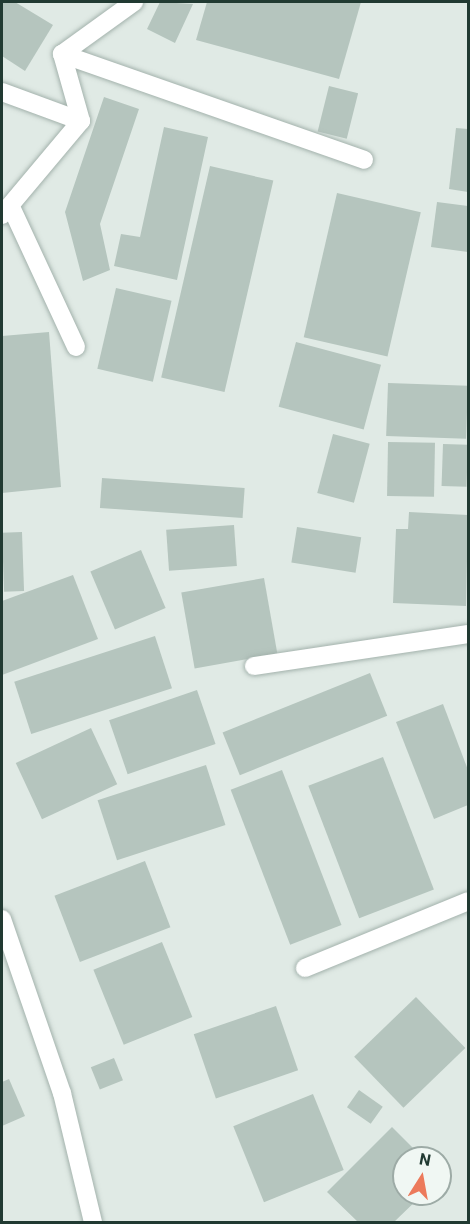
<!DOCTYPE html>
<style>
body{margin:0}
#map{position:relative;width:470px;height:1224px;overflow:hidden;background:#e0eae5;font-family:Roboto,sans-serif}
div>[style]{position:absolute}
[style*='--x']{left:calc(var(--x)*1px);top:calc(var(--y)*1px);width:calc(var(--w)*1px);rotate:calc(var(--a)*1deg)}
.building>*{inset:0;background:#b5c5be;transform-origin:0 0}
.roads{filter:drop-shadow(0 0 2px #a3b2ac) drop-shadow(0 0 2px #a3b2ac)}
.minor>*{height:18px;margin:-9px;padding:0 9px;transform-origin:9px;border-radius:9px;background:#fff}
span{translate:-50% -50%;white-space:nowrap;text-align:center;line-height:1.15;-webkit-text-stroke:5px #f0f7f3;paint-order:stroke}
.frame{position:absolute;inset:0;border:3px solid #213a32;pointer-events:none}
.north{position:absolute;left:392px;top:1146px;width:60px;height:60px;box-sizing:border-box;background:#f0f7f3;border:2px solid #9daba6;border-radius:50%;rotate:11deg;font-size:16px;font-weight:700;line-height:24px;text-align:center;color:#213a32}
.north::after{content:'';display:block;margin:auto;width:21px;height:27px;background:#ec7a5b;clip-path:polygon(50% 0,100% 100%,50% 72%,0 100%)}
</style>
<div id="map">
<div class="building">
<i style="clip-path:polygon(2px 2px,15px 2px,53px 25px,25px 71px,2px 56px)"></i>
<i style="clip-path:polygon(160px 2px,193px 4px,175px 43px,147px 29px)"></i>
<i style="clip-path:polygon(207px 2px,361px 2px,339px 79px,196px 40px)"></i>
<i style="left:329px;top:86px;width:30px;height:47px;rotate:14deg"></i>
<i style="clip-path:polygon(104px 97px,139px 109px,100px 224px,110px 270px,83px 281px,65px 212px)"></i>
<i style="clip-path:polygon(164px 127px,208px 137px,177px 280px,114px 266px,121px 234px,140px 237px)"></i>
<i style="clip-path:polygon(456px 128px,468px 129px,468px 192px,449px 189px)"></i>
<i style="left:210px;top:166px;width:65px;height:217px;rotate:13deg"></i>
<i style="left:337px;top:193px;width:86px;height:148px;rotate:13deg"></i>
<i style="clip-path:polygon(437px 202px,468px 206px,468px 252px,431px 247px)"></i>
<i style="left:116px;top:288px;width:57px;height:83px;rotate:13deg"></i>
<i style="clip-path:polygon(49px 332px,61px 487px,2px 493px,2px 336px)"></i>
<i style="left:296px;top:342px;width:88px;height:67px;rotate:15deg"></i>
<i style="left:388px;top:383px;width:80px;height:53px;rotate:2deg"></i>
<i style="left:333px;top:434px;width:38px;height:61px;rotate:15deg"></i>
<i style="left:388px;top:442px;width:47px;height:54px;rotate:1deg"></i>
<i style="left:443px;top:444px;width:25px;height:42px;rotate:2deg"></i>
<i style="left:102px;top:478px;width:143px;height:30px;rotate:4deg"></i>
<i style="clip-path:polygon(409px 512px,468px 515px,466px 606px,393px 603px,396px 529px,408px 529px)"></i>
<i style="left:234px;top:525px;width:41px;height:68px;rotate:86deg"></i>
<i style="left:297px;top:527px;width:65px;height:36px;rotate:9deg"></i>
<i style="left:22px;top:532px;width:59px;height:20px;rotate:88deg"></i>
<i style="left:141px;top:550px;width:63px;height:55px;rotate:67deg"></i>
<i style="clip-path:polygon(73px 575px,98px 639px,2px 675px,2px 601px)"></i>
<i style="left:264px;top:578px;width:77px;height:84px;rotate:80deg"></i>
<i style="left:155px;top:636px;width:55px;height:148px;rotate:72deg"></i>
<i style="left:370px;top:673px;width:46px;height:159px;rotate:68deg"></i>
<i style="left:197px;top:690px;width:57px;height:93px;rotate:71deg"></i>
<i style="clip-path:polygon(443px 704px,468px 770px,468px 805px,434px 819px,396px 722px)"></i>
<i style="left:91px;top:728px;width:62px;height:83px;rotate:65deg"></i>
<i style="left:383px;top:757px;width:142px;height:80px;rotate:69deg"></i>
<i style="left:206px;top:765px;width:63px;height:114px;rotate:72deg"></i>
<i style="left:282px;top:770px;width:166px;height:55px;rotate:69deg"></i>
<i style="left:145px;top:861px;width:71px;height:97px;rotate:69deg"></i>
<i style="left:162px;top:942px;width:81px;height:74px;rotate:68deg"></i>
<i style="left:416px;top:997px;width:71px;height:86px;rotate:46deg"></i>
<i style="left:276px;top:1006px;width:68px;height:87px;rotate:71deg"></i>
<i style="left:114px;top:1058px;width:24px;height:25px;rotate:68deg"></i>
<i style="clip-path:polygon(9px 1079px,25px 1116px,2px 1126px,2px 1082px)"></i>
<i style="left:359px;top:1090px;width:29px;height:21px;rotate:35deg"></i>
<i style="left:313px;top:1094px;width:82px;height:86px;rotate:68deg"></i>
<i style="clip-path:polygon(392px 1127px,423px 1158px,404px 1158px,404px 1194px,423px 1194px,394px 1222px,358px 1222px,327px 1192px)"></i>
</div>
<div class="roads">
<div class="minor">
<i style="--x:62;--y:54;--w:320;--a:19.3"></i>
<i style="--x:2;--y:92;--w:84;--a:20.2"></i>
<i style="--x:12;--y:209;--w:152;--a:65.1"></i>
<i style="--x:2;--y:215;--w:123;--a:-50"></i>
<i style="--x:81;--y:121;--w:70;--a:-105.8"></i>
<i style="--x:62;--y:54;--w:89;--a:-35.8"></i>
<i style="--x:254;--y:666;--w:216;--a:-8.5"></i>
<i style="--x:2;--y:919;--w:184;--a:71"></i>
<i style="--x:62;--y:1093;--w:133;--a:76.5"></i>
<i style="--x:305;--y:968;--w:176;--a:-22.3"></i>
</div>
</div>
<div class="frame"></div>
<div class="north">N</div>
</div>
